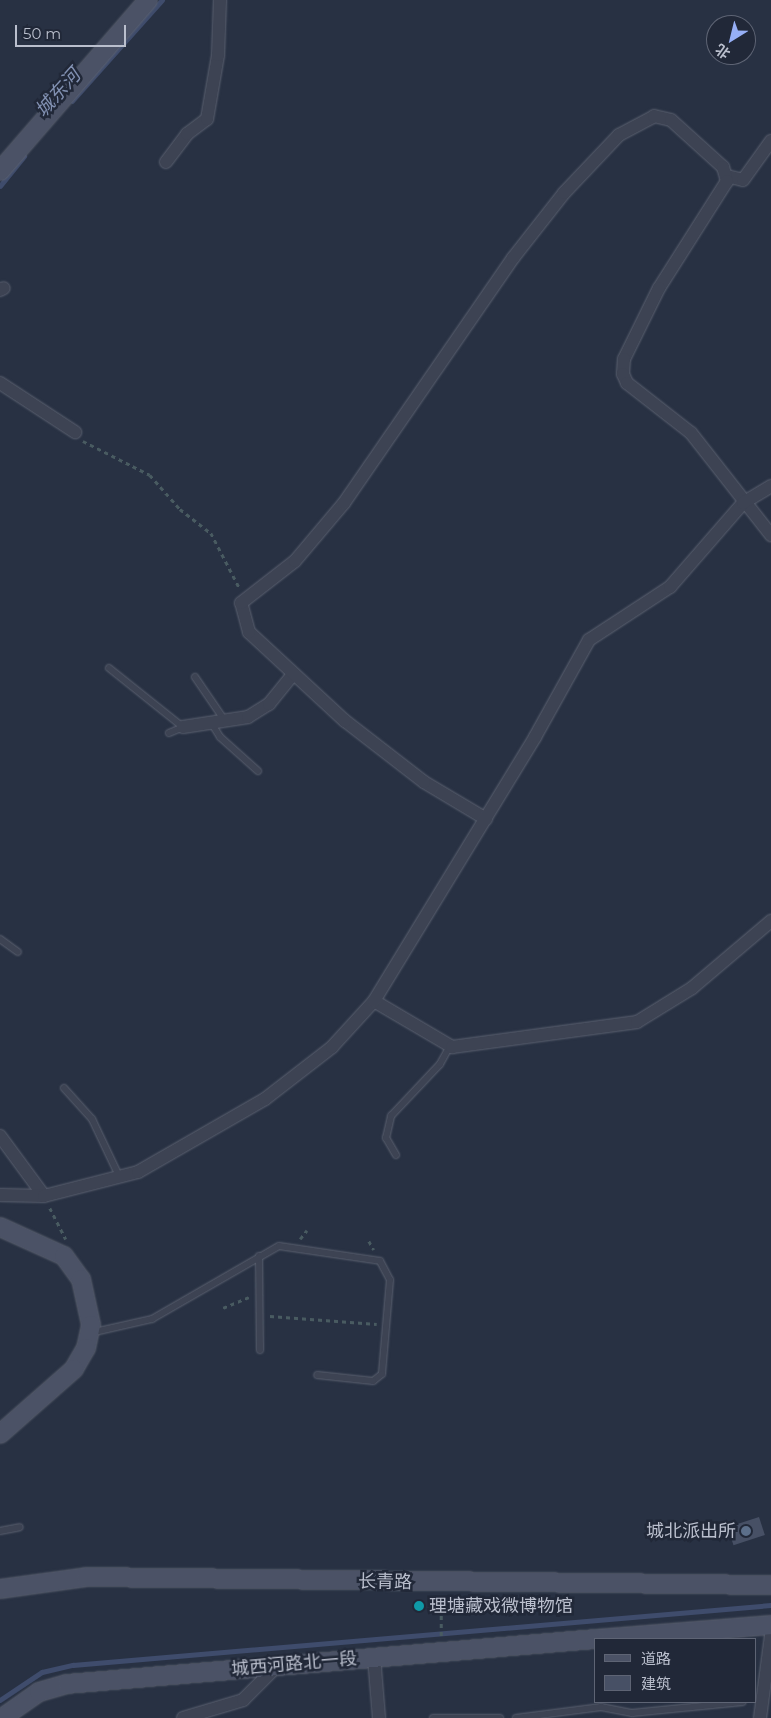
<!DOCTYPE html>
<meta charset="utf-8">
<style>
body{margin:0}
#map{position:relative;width:771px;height:1718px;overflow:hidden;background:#283143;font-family:Montserrat,"Noto Sans SC",sans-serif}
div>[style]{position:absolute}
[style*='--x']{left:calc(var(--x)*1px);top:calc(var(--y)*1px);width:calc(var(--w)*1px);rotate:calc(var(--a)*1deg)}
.stream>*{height:4.5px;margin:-2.25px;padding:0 2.25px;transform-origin:2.25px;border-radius:2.25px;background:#3f4c6c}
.building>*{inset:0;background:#475065;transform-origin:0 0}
.path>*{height:2.5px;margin-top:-1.25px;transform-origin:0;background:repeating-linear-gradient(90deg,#495b61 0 4px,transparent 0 8px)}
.roads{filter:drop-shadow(0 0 1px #5b6170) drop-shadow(0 0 1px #5b6170)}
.lane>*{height:6px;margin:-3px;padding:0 3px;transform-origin:3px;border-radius:3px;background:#3d4353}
.street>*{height:12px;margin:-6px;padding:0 6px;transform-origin:6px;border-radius:6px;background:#3d4353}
.secondary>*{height:18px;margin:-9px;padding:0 9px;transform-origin:9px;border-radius:9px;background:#4b5266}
.dots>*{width:14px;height:14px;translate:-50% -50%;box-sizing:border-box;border:2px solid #212838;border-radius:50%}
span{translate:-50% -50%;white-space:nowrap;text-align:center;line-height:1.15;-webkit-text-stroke:5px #212838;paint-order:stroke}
.poi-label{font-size:18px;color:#babfcd}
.right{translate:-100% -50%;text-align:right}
.left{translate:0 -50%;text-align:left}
.street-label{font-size:18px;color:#babfcd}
.water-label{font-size:19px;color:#8291b2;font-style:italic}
.legend{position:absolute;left:594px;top:1638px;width:162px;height:65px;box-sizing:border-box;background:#212838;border:1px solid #5e6474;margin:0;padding:6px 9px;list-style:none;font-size:15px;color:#babfcd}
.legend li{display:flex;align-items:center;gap:10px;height:25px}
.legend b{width:25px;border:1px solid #5e6474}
.north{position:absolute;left:706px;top:15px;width:50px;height:50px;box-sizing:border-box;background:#212838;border:1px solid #5e6474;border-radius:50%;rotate:216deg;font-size:14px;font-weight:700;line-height:20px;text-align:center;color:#babfcd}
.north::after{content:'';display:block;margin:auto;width:18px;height:22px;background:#96aff6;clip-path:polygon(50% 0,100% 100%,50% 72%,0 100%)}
.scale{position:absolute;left:15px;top:25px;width:111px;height:22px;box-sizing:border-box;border:2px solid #babfcd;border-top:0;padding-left:6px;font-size:15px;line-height:18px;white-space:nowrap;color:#babfcd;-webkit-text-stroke:4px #212838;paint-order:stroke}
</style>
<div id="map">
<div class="stream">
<i style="--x:72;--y:101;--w:135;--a:-48.3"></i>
<i style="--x:0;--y:186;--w:38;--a:-51"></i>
<i style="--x:0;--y:1700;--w:50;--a:-33.7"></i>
<i style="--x:42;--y:1672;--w:32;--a:-13"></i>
<i style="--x:73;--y:1665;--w:701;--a:-4.91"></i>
</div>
<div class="building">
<i style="left:759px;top:1517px;width:19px;height:33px;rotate:72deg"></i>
</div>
<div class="path">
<i style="--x:83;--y:441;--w:75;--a:26.9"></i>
<i style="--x:150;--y:475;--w:45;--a:48.6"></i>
<i style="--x:180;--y:509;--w:39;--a:38"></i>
<i style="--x:211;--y:533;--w:61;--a:62.6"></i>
<i style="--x:50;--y:1208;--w:35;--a:63"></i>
<i style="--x:300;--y:1239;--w:11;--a:-52"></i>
<i style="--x:369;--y:1241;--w:10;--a:61"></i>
<i style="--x:223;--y:1308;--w:28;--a:-23"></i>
<i style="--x:270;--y:1316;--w:107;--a:4.3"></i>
<i style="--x:441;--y:1636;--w:28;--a:-90"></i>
</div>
<div class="roads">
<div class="lane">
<i style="--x:109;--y:668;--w:95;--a:38.6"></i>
<i style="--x:195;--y:677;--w:53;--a:55.7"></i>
<i style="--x:212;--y:724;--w:15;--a:58"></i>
<i style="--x:220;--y:737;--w:51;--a:41.8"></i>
<i style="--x:169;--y:733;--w:15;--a:-23"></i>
<i style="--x:0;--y:939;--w:22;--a:36"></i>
<i style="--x:64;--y:1088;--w:42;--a:47.9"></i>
<i style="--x:92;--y:1119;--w:65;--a:64.6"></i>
<i style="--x:396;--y:1155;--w:20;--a:-120"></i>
<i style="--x:386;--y:1138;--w:23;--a:-77"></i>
<i style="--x:391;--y:1116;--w:71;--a:-46.7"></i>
<i style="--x:440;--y:1064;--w:21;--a:-61"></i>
<i style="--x:259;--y:1256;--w:94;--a:89.4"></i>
<i style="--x:90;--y:1333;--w:64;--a:-12.7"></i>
<i style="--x:152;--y:1319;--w:146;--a:-29.9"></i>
<i style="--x:279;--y:1246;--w:102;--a:8.4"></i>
<i style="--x:380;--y:1261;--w:21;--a:62"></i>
<i style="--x:390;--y:1280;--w:94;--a:94.9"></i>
<i style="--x:382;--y:1374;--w:11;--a:142"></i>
<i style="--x:373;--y:1381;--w:56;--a:-173.9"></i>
<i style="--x:0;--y:1531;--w:20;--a:-11"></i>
<i style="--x:433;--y:1718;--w:67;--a:0"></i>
<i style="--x:516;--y:1718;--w:86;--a:-7.4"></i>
<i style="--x:601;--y:1707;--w:32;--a:11"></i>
<i style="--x:632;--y:1713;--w:111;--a:-5.7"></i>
</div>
<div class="street">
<i style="--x:166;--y:162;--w:35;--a:-53"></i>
<i style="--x:187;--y:134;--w:25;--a:-37"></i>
<i style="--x:207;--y:119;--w:65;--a:-80.2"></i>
<i style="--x:218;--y:55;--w:55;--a:-87.9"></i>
<i style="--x:727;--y:176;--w:16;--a:14"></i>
<i style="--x:743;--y:180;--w:48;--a:-54.3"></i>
<i style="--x:0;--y:290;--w:4;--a:-27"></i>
<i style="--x:0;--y:383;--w:90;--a:33.2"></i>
<i style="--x:183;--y:727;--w:66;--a:-8.7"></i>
<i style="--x:248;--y:717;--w:25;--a:-32"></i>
<i style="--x:269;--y:704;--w:38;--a:-51"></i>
<i style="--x:486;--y:819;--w:72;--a:-149.2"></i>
<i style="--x:424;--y:782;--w:100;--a:-142.3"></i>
<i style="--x:345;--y:721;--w:131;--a:-137.2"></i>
<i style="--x:249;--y:632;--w:30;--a:-105"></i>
<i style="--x:241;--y:603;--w:68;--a:-37.9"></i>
<i style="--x:295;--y:561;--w:76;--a:-49.8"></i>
<i style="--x:344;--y:503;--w:298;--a:-55.4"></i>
<i style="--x:513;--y:258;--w:83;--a:-51.9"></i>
<i style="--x:564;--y:193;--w:80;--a:-46.5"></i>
<i style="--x:619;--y:135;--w:40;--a:-28"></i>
<i style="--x:654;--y:116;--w:17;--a:13"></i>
<i style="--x:671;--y:120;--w:70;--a:42.1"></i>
<i style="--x:723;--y:167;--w:15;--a:74"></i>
<i style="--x:727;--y:181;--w:127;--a:122.4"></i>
<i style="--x:659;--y:288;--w:79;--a:116.2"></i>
<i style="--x:624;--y:359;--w:15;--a:94"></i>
<i style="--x:623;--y:374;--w:10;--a:66"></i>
<i style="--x:627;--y:383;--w:81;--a:38"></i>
<i style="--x:691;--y:433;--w:130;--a:51.9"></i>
<i style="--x:374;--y:1001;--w:91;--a:30.5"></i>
<i style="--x:452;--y:1047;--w:187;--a:-7.7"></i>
<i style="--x:637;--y:1022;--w:65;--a:-31.7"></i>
<i style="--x:692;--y:988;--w:104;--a:-40.3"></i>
<i style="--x:0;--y:1136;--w:74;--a:53.7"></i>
<i style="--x:0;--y:1195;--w:44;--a:1.3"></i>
<i style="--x:44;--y:1196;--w:97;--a:-14.3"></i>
<i style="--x:138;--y:1172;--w:146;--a:-29.9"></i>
<i style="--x:265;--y:1099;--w:85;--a:-37.8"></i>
<i style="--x:332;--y:1047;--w:62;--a:-47.6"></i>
<i style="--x:374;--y:1001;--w:309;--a:-58.6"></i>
<i style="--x:535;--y:737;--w:111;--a:-60.9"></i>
<i style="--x:589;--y:640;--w:97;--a:-33.2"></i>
<i style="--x:670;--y:587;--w:111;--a:-49"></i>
<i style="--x:743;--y:503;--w:33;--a:-31"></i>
<i style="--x:374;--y:1657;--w:61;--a:85.3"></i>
<i style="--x:183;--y:1718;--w:63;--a:-16.7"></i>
<i style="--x:243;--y:1700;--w:48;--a:-45"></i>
<i style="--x:760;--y:1718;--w:83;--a:-82.4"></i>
</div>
<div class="secondary">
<i style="--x:0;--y:171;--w:226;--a:-49.1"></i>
<i style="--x:0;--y:1227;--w:70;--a:24.4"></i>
<i style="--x:64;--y:1256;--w:29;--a:54"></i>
<i style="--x:81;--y:1279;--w:47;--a:77.7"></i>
<i style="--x:91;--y:1325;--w:24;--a:102"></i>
<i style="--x:86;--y:1348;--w:24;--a:120"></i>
<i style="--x:74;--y:1369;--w:98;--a:138.7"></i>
<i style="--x:0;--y:1589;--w:87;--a:-7.9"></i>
<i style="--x:86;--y:1577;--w:685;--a:0.67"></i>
<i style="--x:596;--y:1639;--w:176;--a:-4.6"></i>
<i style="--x:2;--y:1718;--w:45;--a:-35.1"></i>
<i style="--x:39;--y:1692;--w:29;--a:-16"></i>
<i style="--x:67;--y:1684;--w:530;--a:-4.87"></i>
</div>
</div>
<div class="dots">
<i style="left:746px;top:1531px;background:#5c6f8a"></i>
<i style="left:419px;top:1606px;background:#0f9aa8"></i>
</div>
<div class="poi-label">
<span class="right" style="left:736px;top:1531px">城北派出所</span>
<span class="left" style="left:429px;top:1606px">理塘藏戏微博物馆</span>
</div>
<div class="street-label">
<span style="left:385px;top:1582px;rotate:1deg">长青路</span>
<span style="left:294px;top:1664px;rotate:-5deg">城西河路北一段</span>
</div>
<div class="water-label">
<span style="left:58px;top:93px;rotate:-48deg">城东河</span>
</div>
<ul class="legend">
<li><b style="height:6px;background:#4b5266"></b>道路</li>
<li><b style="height:14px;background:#475065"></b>建筑</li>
</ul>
<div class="north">北</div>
<div class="scale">50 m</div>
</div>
